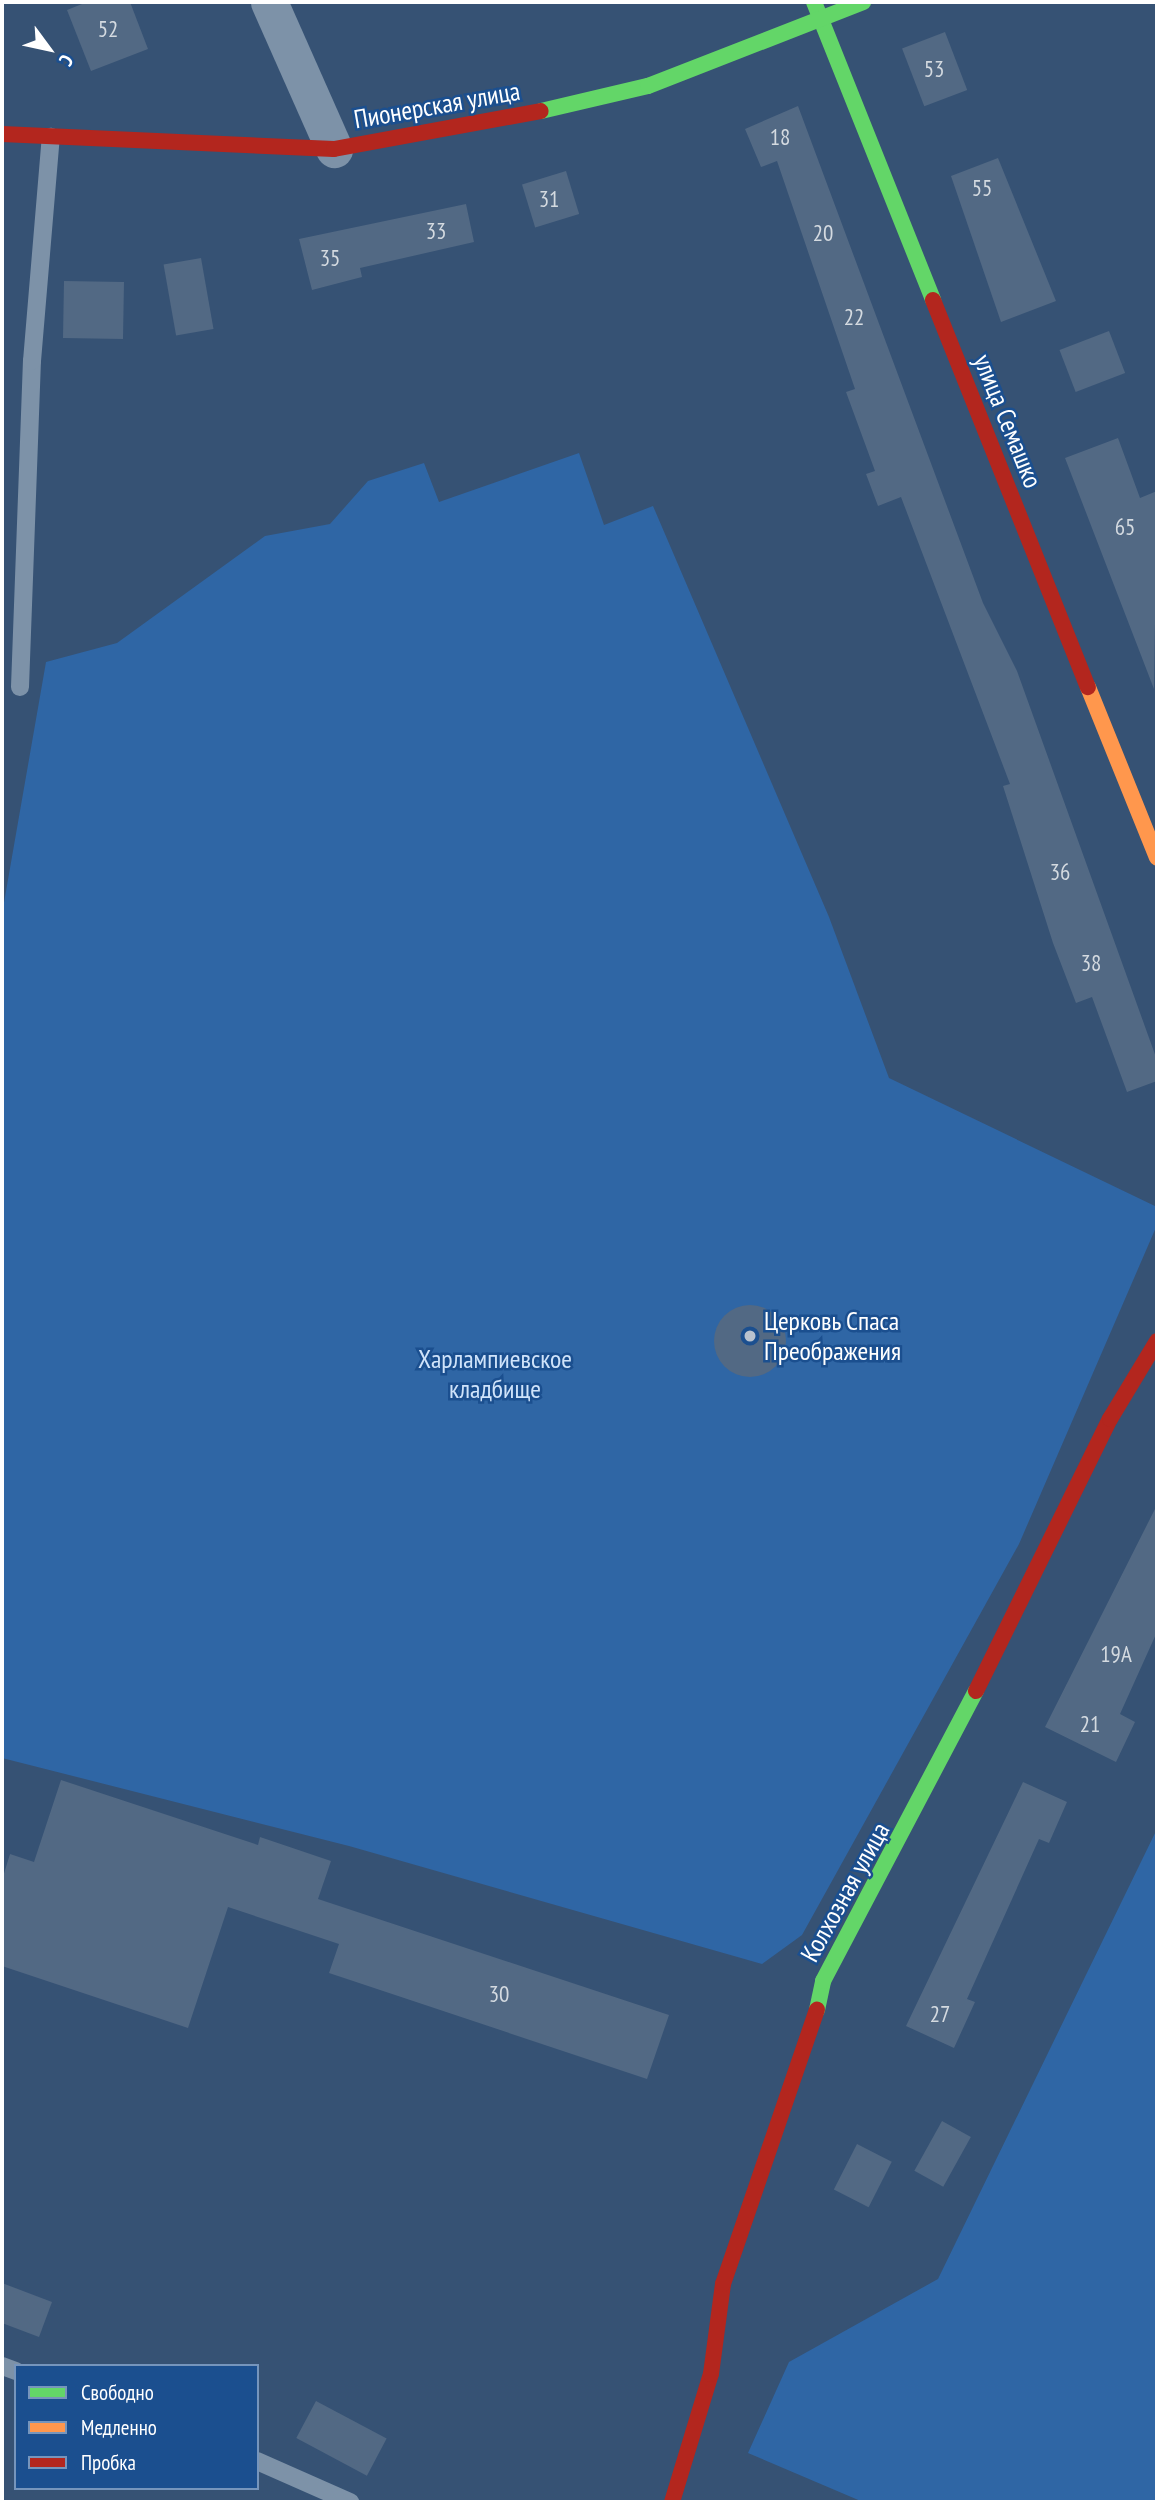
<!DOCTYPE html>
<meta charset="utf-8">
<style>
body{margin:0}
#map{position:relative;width:1159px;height:2504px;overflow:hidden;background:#365274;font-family:"PT Sans Narrow",sans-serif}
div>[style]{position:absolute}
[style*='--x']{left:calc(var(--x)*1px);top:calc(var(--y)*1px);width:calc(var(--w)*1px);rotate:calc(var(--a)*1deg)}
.green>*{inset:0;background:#2f66a5}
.building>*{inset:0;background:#526984;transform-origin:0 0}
.round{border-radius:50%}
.lane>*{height:18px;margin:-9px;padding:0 9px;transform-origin:9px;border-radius:9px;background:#7d92a8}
.street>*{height:37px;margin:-18.5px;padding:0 18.5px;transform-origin:18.5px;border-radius:18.5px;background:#7d92a8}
.fast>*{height:16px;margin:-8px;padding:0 8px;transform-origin:8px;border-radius:8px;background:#63d668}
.slow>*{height:16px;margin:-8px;padding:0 8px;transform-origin:8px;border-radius:8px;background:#ff974d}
.jam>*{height:16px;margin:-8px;padding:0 8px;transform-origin:8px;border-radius:8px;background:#b3261e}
.dots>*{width:19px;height:19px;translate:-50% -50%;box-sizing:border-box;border:4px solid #1b4f8f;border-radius:50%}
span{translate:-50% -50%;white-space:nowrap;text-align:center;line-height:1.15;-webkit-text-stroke:5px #1b4f8f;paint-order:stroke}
.number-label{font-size:23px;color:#d4dae0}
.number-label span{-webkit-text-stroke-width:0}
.street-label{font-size:26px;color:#fff}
.poi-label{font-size:26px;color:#fff}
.left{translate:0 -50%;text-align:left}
.park-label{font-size:26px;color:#cfe3fa}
.frame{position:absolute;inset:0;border:4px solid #fff;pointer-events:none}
.legend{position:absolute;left:14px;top:2364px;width:245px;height:126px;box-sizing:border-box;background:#1b4f8f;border:2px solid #7695bc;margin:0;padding:9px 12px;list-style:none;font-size:21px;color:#fff}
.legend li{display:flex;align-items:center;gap:14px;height:35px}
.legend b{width:35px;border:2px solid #7695bc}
.north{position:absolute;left:14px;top:14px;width:70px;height:70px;-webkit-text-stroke:5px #1b4f8f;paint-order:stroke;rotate:123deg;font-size:19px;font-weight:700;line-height:28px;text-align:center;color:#fff}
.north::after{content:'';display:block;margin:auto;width:24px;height:32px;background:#fff;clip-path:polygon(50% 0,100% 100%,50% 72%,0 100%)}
</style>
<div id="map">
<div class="green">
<i style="clip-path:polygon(579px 453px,604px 525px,653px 506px,829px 917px,889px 1078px,1157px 1207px,1157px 1225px,1019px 1544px,802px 1935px,762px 1964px,349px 1846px,2px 1758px,2px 914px,46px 662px,117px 643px,265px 536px,330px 524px,368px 481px,424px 463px,439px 502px)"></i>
<i style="clip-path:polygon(1157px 1829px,1157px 2502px,863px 2502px,748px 2453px,789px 2362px,938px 2279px)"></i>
</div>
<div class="building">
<i style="clip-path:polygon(87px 2px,130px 2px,148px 49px,91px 71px,67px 10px)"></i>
<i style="left:945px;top:32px;width:62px;height:46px;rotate:69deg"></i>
<i style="clip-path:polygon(798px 106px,983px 603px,1017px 671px,1157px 1060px,1157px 1081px,1127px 1092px,1092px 997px,1076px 1003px,1053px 943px,1003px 786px,1010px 784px,901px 497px,878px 506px,866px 474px,875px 471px,846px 392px,855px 389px,777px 161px,761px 167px,745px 129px)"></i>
<i style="clip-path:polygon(998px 158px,1056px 301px,1001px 322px,951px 176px)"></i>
<i style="left:566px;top:171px;width:45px;height:46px;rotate:73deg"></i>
<i style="clip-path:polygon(466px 204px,474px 242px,360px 268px,362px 277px,312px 290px,299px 239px)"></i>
<i style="left:201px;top:258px;width:72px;height:38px;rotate:80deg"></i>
<i style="left:64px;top:281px;width:60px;height:57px;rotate:1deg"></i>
<i style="left:1109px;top:331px;width:45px;height:53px;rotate:69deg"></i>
<i style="clip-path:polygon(1118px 438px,1140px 498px,1157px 491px,1154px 689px,1065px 458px)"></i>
<i class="round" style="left:714px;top:1305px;width:72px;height:72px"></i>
<i style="clip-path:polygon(1157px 1505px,1157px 1632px,1120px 1714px,1135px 1722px,1116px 1762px,1045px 1727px)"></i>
<i style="clip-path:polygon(61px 1780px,258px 1845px,260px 1837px,331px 1861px,318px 1899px,669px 2015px,647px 2079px,329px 1973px,339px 1944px,228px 1907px,188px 2028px,2px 1966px,2px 1880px,10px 1854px,34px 1862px)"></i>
<i style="clip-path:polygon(1023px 1782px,1067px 1802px,1049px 1843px,1039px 1839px,967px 1999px,975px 2002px,954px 2048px,906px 2026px)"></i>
<i style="left:942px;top:2121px;width:33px;height:57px;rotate:29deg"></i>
<i style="left:857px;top:2144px;width:39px;height:51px;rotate:27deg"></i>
<i style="clip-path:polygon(2px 2283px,52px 2302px,39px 2337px,2px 2323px)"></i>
<i style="left:316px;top:2401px;width:80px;height:42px;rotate:28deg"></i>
</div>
<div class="lane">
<i style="--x:20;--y:687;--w:326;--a:-87.9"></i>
<i style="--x:32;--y:361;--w:225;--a:-85.2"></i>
<i style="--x:2;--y:2366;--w:15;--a:20"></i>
<i style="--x:257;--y:2461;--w:102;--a:23.8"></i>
</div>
<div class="street">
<i style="--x:269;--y:2;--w:161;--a:66.1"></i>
</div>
<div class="fast">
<i style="--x:814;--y:2;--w:321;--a:68.2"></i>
<i style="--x:541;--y:111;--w:110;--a:-13.2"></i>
<i style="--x:648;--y:86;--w:231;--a:-21.3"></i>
<i style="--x:817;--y:2010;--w:30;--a:-78"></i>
<i style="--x:823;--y:1981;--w:328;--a:-62.2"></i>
</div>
<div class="slow">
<i style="--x:1088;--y:687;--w:184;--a:68"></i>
</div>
<div class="jam">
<i style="--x:2;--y:134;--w:332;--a:2.6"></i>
<i style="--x:334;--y:149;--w:210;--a:-10.4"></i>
<i style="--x:933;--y:300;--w:417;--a:68.2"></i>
<i style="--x:976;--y:1691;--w:303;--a:-63.8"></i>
<i style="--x:1110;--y:1419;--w:91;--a:-58.9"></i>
<i style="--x:672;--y:2502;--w:134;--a:-73.1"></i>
<i style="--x:711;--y:2374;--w:91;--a:-82.4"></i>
<i style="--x:723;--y:2284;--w:290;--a:-71.1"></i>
</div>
<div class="dots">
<i style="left:750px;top:1336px;background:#b9c2ce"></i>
</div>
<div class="number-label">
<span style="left:108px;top:29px">52</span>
<span style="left:934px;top:69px">53</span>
<span style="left:780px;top:137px">18</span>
<span style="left:982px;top:188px">55</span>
<span style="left:549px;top:199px">31</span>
<span style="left:436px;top:231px">33</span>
<span style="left:823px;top:233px">20</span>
<span style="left:330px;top:258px">35</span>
<span style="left:854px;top:317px">22</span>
<span style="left:1125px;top:527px">65</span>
<span style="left:1060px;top:872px">36</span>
<span style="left:1091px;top:963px">38</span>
<span style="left:1116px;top:1654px">19А</span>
<span style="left:1090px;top:1724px">21</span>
<span style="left:499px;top:1994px">30</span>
<span style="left:940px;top:2014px">27</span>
</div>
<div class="street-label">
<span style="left:437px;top:105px;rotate:-10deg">Пионерская улица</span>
<span style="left:1008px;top:421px;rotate:68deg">улица Семашко</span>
<span style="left:845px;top:1892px;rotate:-61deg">Колхозная улица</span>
</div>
<div class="poi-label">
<span class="left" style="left:764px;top:1336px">Церковь Спаса<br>Преображения</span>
</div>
<div class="park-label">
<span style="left:495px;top:1374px">Харлампиевское<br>кладбище</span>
</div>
<div class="frame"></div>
<ul class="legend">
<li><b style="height:9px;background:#63d668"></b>Свободно</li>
<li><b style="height:9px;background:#ff974d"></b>Медленно</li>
<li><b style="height:9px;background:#b3261e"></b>Пробка</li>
</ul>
<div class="north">С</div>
</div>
